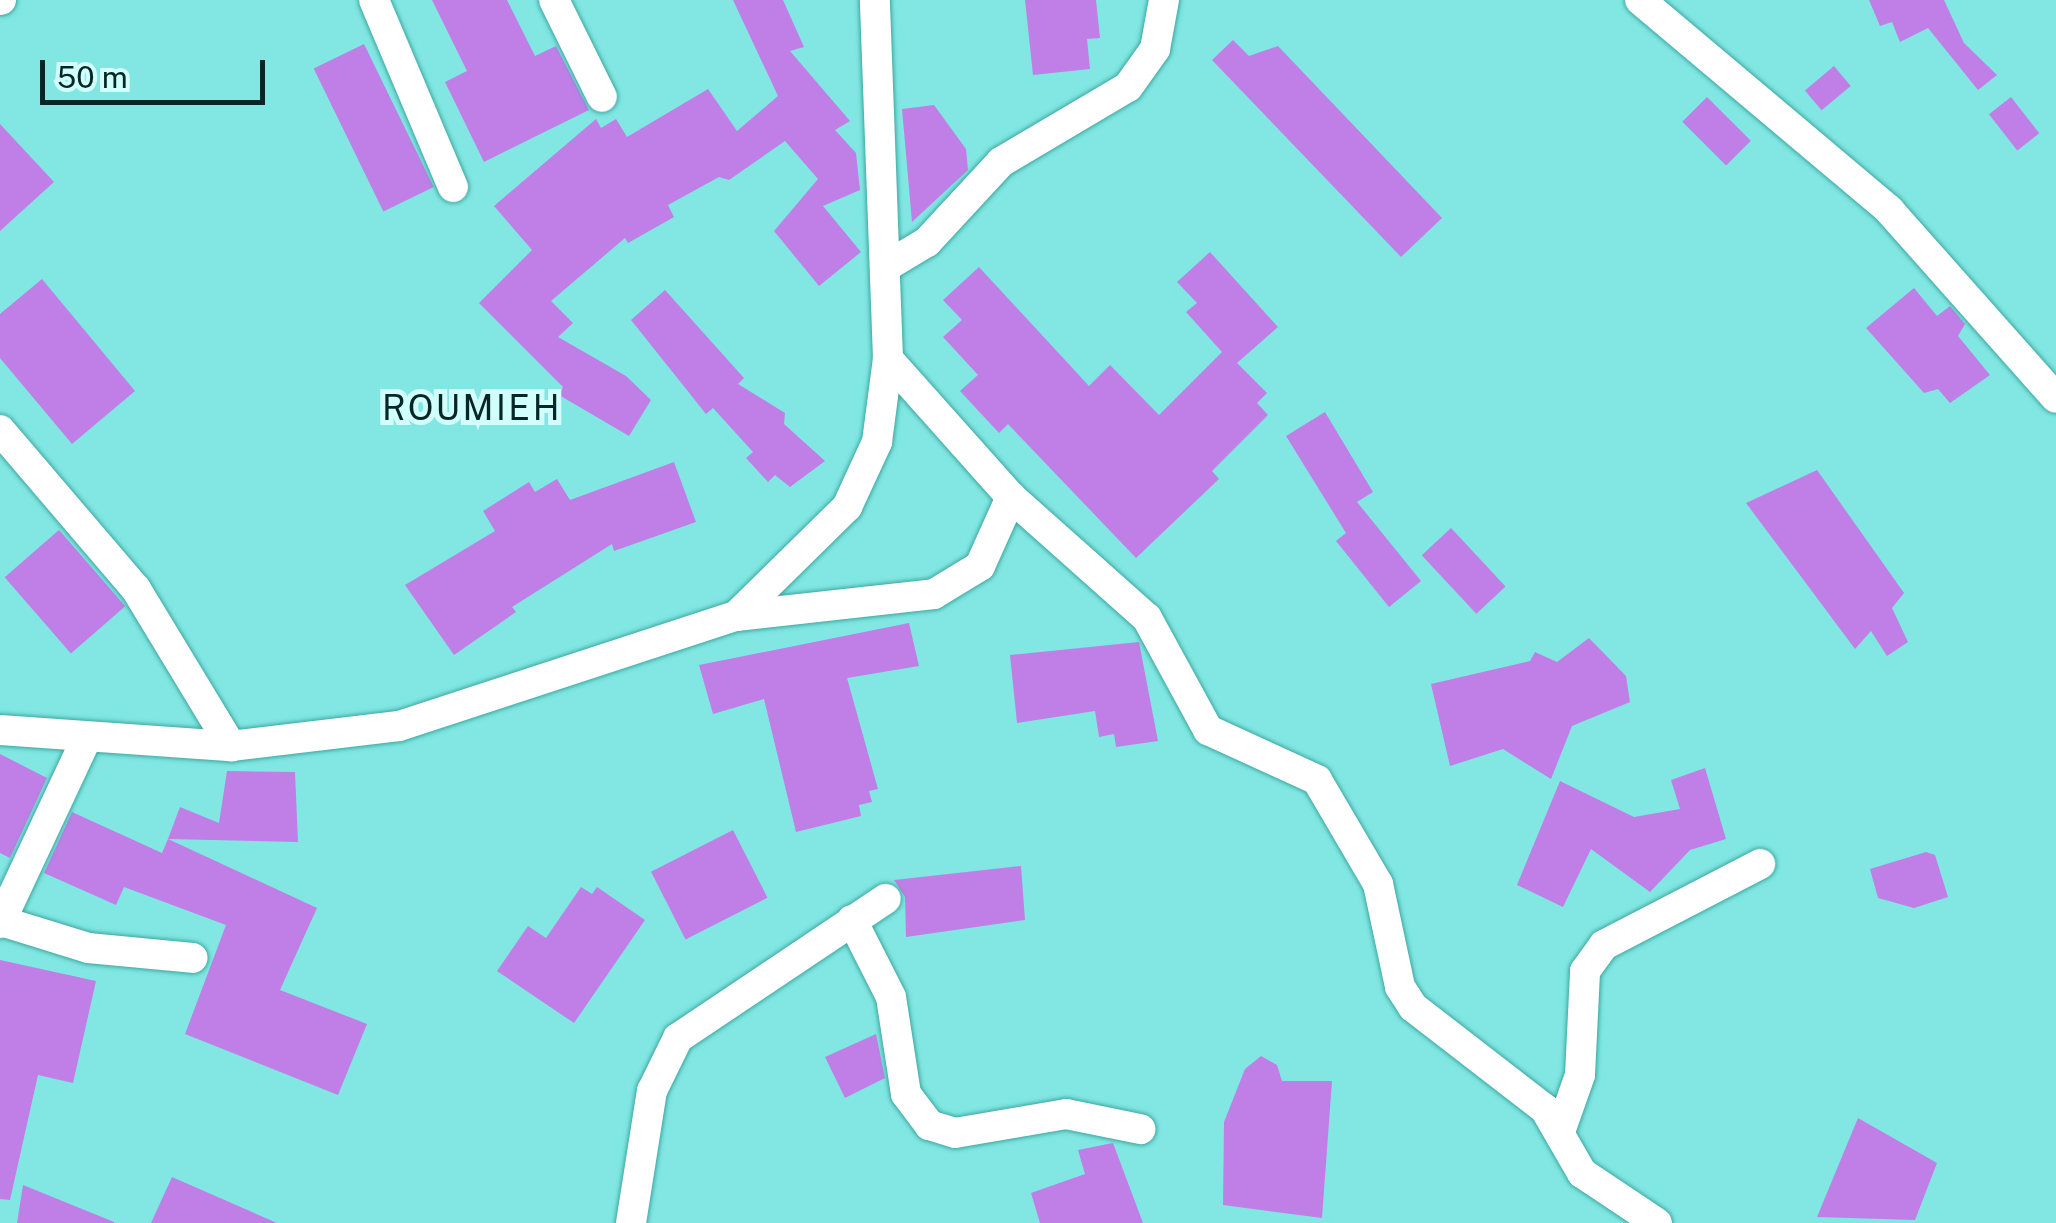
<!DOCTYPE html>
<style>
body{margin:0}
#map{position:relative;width:2056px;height:1223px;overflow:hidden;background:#82e7e2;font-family:"Public Sans",sans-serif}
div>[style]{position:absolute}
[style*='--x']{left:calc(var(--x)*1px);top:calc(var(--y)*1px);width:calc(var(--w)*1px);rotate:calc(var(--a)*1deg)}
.building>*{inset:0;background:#bf7fe6;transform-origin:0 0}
.roads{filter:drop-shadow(0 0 2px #3da7a2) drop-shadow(0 0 2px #3da7a2)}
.minor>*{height:30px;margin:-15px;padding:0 15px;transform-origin:15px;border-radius:15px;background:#fff}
span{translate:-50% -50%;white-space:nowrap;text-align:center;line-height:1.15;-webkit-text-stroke:10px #d0fffc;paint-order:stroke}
.quarter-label{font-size:35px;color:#052726;letter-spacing:2.5px}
.scale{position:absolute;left:40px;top:60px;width:225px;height:45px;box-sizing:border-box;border:5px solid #052726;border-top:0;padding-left:12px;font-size:30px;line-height:35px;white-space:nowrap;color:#052726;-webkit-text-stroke:8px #d0fffc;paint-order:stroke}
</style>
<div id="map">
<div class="building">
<i style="clip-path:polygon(432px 0,507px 0,535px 56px,556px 46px,589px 110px,484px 162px,445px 82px,467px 71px)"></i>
<i style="clip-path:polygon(733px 0,783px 0,804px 47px,790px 51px,850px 121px,835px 130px,856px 153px,860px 190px,823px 206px,861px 252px,819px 286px,774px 231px,818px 179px,785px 141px,729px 180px,719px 177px,668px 205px,674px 217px,628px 243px,625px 238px,551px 301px,573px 323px,558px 337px,626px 376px,651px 400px,629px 436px,559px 395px,563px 387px,479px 303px,532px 250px,494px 206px,596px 119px,601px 128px,616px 119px,627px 137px,708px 89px,737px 131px,778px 96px)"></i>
<i style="clip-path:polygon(1025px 0,1096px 0,1100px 38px,1087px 39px,1090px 69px,1033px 75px)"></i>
<i style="clip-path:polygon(1869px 0,1944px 0,1964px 43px,1997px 75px,1978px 90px,1928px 28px,1900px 42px,1892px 22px,1880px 26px)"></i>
<i style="clip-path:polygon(1233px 40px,1249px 56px,1278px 46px,1442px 218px,1401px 257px,1212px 60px)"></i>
<i style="left:364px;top:44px;width:159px;height:56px;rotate:64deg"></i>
<i style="left:1834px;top:66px;width:26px;height:38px;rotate:50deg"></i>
<i style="left:1707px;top:97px;width:62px;height:35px;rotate:45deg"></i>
<i style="left:2011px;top:97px;width:46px;height:28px;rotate:52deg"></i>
<i style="clip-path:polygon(934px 105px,966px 149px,968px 170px,912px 222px,902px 109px)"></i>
<i style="clip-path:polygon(0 124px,54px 182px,0 231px)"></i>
<i style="clip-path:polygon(1210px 252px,1278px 327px,1237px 363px,1267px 393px,1257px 403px,1268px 415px,1212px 471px,1219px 479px,1136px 558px,1008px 424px,999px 433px,960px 391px,978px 375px,943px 337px,962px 320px,943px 300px,979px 267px,1089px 386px,1110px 365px,1159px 415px,1222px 352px,1186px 312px,1197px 303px,1177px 282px)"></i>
<i style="clip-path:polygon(42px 279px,135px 391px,72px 444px,0 358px,0 314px)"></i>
<i style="clip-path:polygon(1914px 288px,1937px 316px,1950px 306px,1965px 324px,1958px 336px,1990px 375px,1950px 403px,1938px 389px,1924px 393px,1866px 328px)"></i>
<i style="clip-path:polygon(665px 290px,744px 378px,738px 384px,785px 413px,784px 424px,825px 461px,790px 487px,775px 475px,768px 482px,746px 458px,753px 452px,713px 408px,706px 414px,631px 320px)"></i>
<i style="clip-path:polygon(1325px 412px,1373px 492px,1357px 502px,1421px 581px,1389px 607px,1336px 541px,1346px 533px,1286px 436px)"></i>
<i style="clip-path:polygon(674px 462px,696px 522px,614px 551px,612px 544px,512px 607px,516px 612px,454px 655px,405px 585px,495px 531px,483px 511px,529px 482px,535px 492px,557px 479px,570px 500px)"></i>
<i style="clip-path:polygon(1817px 470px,1904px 593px,1892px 608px,1908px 642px,1887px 656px,1871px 631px,1855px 649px,1746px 503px)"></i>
<i style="left:1451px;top:528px;width:80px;height:40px;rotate:47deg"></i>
<i style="left:59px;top:530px;width:101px;height:72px;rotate:49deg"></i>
<i style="clip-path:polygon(909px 623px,919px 666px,847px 678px,878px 789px,869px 791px,872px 802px,859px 805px,861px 816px,796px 832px,764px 699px,713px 714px,699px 665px)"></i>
<i style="clip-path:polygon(1589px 638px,1626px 676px,1630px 702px,1572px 726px,1551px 779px,1503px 749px,1450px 766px,1431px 684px,1530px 661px,1535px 652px,1557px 662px)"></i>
<i style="clip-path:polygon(1139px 642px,1158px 741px,1116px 747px,1114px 734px,1099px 737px,1095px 711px,1017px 723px,1010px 655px)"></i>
<i style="clip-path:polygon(0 754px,47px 778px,10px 858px,0 853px)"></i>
<i style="clip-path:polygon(1705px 768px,1726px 839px,1690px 850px,1650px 892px,1591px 849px,1563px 907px,1517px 885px,1560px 781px,1634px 817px,1680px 809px,1671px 780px)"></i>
<i style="clip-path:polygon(227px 771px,295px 772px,298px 842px,168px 839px,180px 807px,219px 823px)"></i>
<i style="clip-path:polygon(72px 812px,162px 853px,168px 839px,317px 908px,280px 990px,367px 1024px,338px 1095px,185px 1034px,226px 925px,124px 887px,116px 905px,44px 873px)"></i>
<i style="left:733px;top:830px;width:76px;height:92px;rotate:63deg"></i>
<i style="clip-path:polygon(1926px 852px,1935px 855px,1948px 897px,1914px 908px,1878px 898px,1870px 869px)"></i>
<i style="clip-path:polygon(1021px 866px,1025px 920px,906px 937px,905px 897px,894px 880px)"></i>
<i style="clip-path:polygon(581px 887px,592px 894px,597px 887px,645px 920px,574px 1023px,497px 971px,528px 926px,546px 938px)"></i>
<i style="clip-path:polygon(0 960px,96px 981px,73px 1083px,38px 1075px,10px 1200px,0 1199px)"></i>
<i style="clip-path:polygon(876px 1034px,885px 1078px,845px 1098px,825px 1057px)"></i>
<i style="clip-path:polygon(1261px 1056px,1277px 1065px,1282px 1081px,1332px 1081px,1322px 1218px,1223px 1205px,1224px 1122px,1245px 1069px)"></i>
<i style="clip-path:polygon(1858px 1118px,1937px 1163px,1915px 1220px,1817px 1217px)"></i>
<i style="clip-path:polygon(1113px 1143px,1143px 1223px,1040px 1223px,1031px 1193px,1085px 1174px,1078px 1150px)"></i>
<i style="clip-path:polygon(172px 1177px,277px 1223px,151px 1223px)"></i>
<i style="clip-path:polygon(23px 1185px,114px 1222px,114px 1223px,17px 1223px)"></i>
</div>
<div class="roads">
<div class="minor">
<i style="--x:0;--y:0;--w:1;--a:0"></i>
<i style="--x:374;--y:0;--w:203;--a:67.1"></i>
<i style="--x:554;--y:0;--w:108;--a:63.7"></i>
<i style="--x:1640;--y:0;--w:326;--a:40.1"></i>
<i style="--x:1889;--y:210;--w:251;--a:48.4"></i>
<i style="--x:885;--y:267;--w:49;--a:-30.8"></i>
<i style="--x:927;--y:242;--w:109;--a:-47.2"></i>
<i style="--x:1001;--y:162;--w:147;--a:-30.6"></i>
<i style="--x:1128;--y:87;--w:47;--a:-54.6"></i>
<i style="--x:1155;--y:49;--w:50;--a:-79.6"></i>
<i style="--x:0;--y:430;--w:209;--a:49.5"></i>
<i style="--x:136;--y:589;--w:184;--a:58.8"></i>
<i style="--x:231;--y:746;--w:169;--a:-6.8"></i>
<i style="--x:399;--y:726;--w:354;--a:-18.1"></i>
<i style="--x:736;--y:616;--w:156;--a:-44.5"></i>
<i style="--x:847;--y:507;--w:72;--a:-65.2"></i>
<i style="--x:877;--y:442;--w:84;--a:-82.5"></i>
<i style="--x:888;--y:359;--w:359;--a:-92.1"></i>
<i style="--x:1011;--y:497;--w:182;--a:41.7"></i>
<i style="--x:1147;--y:618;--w:128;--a:61.4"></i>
<i style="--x:1208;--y:730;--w:120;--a:24.6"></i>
<i style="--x:1317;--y:780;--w:121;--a:59.6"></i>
<i style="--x:1378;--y:884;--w:105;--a:77.9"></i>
<i style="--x:1400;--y:987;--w:24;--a:57"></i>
<i style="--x:1413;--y:1007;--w:167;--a:37.7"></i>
<i style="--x:1545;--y:1109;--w:74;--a:60"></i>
<i style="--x:1582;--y:1173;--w:90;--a:33.7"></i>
<i style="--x:736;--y:616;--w:199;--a:-6.3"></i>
<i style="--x:934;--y:594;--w:54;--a:-31.3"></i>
<i style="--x:980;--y:566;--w:76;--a:-65.8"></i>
<i style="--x:1011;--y:497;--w:185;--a:-131.7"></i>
<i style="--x:0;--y:730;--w:232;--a:4"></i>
<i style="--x:852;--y:920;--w:86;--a:63.1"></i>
<i style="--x:891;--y:997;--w:98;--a:81.2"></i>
<i style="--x:906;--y:1094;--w:39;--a:53"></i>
<i style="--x:929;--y:1125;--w:27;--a:17"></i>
<i style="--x:955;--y:1133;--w:113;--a:-9.7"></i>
<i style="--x:1066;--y:1114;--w:76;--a:11.5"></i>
<i style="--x:1;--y:921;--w:91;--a:17.2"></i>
<i style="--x:88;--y:948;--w:105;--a:5.4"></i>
<i style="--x:0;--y:923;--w:203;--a:-64.9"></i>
<i style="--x:1561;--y:1129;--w:57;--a:-70.6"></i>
<i style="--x:1580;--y:1075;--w:104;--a:-87.2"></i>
<i style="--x:1585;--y:971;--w:32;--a:-54"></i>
<i style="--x:1604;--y:945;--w:176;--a:-27.4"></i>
<i style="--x:631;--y:1223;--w:134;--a:-81"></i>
<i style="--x:652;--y:1091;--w:59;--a:-63.9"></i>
<i style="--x:678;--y:1038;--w:250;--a:-33.8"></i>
</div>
</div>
<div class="quarter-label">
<span style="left:472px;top:408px">ROUMIEH</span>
</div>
<div class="scale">50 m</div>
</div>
